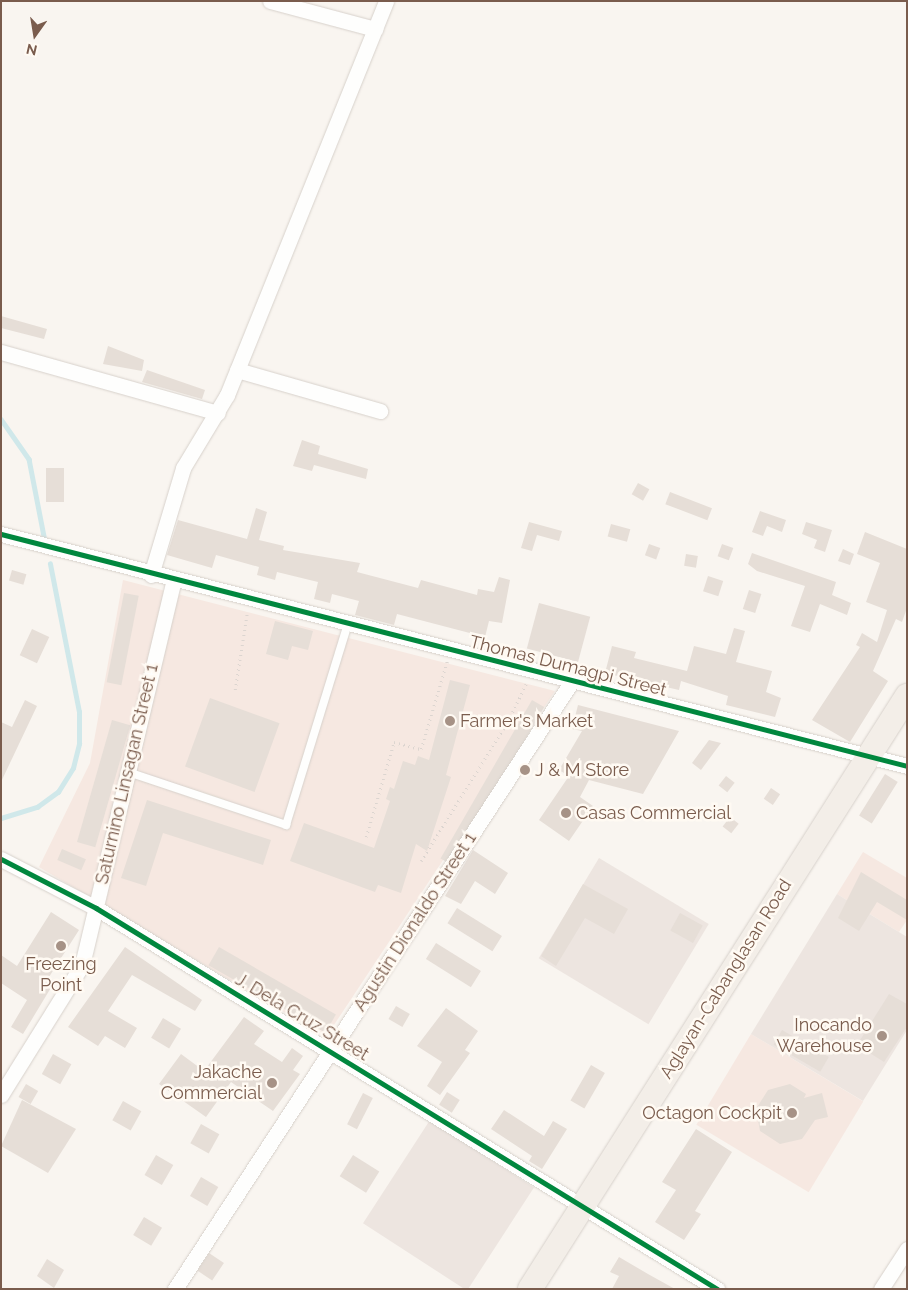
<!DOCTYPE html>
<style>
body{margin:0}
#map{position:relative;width:908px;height:1290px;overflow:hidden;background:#f9f5f0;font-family:Raleway,sans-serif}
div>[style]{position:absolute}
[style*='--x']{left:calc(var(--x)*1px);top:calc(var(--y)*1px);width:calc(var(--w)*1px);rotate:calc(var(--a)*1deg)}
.commercial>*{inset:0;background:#f6e8e1;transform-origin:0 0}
.industrial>*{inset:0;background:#ede5e0;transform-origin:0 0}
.stream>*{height:4.5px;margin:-2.25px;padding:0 2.25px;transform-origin:2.25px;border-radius:2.25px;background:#d0e8ea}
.building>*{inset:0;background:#e6ded7;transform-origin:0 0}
.path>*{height:2.5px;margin-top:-1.25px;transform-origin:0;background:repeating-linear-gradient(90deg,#dcd5d0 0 1px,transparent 0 5px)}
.roads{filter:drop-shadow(0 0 1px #d7d1cb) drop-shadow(0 0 1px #d7d1cb)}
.service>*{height:8px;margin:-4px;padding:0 4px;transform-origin:4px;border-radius:4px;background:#fefefd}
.minor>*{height:15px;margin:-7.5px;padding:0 7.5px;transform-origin:7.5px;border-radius:7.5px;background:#fefefd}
.primary>*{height:24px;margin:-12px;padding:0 12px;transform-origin:12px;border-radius:12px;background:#f3eee8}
.cycleway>*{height:5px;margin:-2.5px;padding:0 2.5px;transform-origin:2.5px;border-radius:2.5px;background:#00873e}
.dots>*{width:14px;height:14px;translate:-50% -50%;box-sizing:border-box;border:2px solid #fffaf3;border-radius:50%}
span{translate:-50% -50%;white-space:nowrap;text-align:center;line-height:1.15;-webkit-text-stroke:5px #fffaf3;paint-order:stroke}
.street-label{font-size:18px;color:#7a5c4d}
.poi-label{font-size:18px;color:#7a5c4d}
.left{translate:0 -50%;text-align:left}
.right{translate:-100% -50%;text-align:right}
.frame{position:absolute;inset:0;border:2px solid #7a5c4d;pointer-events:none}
.north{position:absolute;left:10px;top:10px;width:50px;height:50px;-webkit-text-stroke:4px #fffaf3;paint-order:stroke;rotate:193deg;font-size:14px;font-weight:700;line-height:20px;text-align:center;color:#7a5c4d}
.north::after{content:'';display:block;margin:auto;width:18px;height:22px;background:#7a5c4d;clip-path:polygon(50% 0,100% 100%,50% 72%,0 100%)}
</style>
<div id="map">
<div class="commercial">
<i style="clip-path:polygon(123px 580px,555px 691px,326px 1037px,39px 867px,90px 763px)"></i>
<i style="clip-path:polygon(863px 852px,907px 878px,907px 920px,899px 932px,837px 894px)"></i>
<i style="left:751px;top:1034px;width:131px;height:106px;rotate:31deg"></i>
</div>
<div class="industrial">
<i style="left:599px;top:858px;width:128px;height:117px;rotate:31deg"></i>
<i style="clip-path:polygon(837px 894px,907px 937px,907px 1030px,863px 1101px,751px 1034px)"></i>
<i style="left:430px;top:1120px;width:124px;height:123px;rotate:33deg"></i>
</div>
<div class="stream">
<i style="--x:1;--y:419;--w:49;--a:55"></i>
<i style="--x:29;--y:459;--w:84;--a:79"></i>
<i style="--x:1;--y:818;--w:38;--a:-17"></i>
<i style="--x:37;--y:807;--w:26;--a:-36"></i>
<i style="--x:58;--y:792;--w:28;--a:-58"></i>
<i style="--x:73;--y:768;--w:25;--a:-76"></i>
<i style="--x:79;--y:744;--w:32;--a:-90"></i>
<i style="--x:79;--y:712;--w:151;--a:-101.1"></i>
</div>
<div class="building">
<i style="clip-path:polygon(1px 316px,47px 329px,44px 339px,1px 328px)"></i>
<i style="clip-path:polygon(108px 346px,144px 360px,142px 371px,103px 364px)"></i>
<i style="clip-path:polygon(147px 370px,205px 390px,202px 399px,142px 382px)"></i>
<i style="clip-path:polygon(302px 440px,320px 446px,318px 454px,368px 469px,366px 479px,314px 465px,312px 471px,293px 466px)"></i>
<i style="left:46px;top:468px;width:18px;height:34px"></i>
<i style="left:638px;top:483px;width:13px;height:13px;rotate:29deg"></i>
<i style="left:670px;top:492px;width:45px;height:13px;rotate:21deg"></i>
<i style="clip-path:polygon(256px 508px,267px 512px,259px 540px,284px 546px,283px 550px,360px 563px,357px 572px,418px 588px,421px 580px,477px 595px,478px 589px,494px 592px,499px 577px,510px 580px,502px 623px,489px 621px,485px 637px,397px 614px,394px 625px,355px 615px,359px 601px,332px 594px,330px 603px,314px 599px,318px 582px,277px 572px,275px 580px,257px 575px,259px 567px,216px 555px,212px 568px,167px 555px,178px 520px,247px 539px)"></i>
<i style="clip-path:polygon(760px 511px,786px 520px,782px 532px,767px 526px,763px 536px,752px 532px)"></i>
<i style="clip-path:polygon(529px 522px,562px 531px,559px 541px,537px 535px,532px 551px,521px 548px)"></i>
<i style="clip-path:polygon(806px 522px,832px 530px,825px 552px,814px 548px,817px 540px,802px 534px)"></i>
<i style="left:611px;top:524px;width:20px;height:13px;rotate:15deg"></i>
<i style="clip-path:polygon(865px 532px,907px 549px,907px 608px,902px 622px,896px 619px,873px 671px,888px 681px,850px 742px,812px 720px,860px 647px,856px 645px,862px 633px,877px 642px,887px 610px,866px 602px,880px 563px,857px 554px)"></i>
<i style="left:649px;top:544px;width:12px;height:12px;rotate:20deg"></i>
<i style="left:722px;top:544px;width:12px;height:13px;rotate:20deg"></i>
<i style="clip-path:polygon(843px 549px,854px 554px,850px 565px,838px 561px)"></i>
<i style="clip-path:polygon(752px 553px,836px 582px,832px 595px,851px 603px,847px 615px,820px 604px,810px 632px,791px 626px,805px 586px,757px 571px,748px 564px)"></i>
<i style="left:686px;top:554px;width:12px;height:12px;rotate:9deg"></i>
<i style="left:12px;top:570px;width:15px;height:11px;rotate:16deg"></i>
<i style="left:708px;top:576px;width:16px;height:16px;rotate:18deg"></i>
<i style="left:749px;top:590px;width:13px;height:20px;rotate:18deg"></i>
<i style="left:124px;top:593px;width:15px;height:91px;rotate:11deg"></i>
<i style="left:539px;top:603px;width:53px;height:47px;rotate:15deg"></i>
<i style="clip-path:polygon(275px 621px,313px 631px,308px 650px,292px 646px,288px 660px,266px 654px)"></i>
<i style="clip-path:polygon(734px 628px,745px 631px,736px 662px,772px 671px,766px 692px,781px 698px,775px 717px,726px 705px,728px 696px,681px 681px,679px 690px,605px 673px,612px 646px,636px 652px,634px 658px,687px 671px,694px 646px,726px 654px)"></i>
<i style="left:32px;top:629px;width:19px;height:29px;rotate:25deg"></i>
<i style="clip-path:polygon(450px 680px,470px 685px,446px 775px,451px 777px,427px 851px,416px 844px,401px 893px,378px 885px,375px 892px,290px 861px,304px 823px,374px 848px,390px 801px,386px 799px,390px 787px,394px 789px,403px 761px,415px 765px,418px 756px,429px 760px)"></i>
<i style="left:210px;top:698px;width:74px;height:73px;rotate:20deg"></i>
<i style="clip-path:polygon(25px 700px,37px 706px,1px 782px,1px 722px,12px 727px)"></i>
<i style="left:532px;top:700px;width:14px;height:183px;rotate:30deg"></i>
<i style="clip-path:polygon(578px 705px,679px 731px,643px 794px,589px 780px,580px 797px,593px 806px,569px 841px,539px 820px,569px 776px,559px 770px,582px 731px,572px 729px)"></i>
<i style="left:112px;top:720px;width:19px;height:127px;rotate:16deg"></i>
<i style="clip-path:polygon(709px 740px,721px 743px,701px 770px,692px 763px)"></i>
<i style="left:885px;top:774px;width:15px;height:49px;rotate:32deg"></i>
<i style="left:726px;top:776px;width:11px;height:12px;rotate:38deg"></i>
<i style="left:771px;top:788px;width:11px;height:13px;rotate:34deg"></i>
<i style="clip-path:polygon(147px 800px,271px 840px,263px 865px,163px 833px,146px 886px,121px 878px)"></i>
<i style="left:730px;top:817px;width:11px;height:12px;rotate:38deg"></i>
<i style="left:62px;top:849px;width:26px;height:12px;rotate:23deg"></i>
<i style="clip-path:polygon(473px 850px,508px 873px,495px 894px,475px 881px,461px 904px,445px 896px)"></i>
<i style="clip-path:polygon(861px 872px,907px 900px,907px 920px,877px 902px,859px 931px,838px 918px)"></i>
<i style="clip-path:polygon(583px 884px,628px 909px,614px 934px,585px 918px,556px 966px,541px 956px)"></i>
<i style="left:457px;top:908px;width:53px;height:18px;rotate:32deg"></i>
<i style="clip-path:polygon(51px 912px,79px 930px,49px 977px,55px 981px,23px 1034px,11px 1027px,27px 1000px,1px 983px,1px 955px,17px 966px)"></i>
<i style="left:680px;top:913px;width:26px;height:20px;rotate:29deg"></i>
<i style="left:436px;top:943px;width:53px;height:19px;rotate:32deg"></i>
<i style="clip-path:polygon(125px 947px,202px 1000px,195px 1011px,132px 975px,108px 1011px,137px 1028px,125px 1048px,105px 1036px,98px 1046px,68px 1027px)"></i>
<i style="left:219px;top:947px;width:135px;height:21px;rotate:30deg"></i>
<i style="clip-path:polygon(889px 994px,907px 1004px,907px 1027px,884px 1062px,857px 1045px)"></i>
<i style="left:396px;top:1006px;width:16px;height:15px;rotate:30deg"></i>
<i style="clip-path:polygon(446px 1008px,478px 1031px,465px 1050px,470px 1053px,440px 1095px,427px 1086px,442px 1062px,417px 1046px)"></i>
<i style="clip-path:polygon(244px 1017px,264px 1031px,254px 1044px,282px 1062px,292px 1048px,303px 1056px,293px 1070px,300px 1074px,273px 1111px,231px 1082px,206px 1117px,159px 1084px,181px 1054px,204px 1071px)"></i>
<i style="left:163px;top:1018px;width:21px;height:23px;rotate:31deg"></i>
<i style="left:782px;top:1030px;width:54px;height:17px;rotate:30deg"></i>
<i style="left:53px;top:1054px;width:21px;height:23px;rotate:29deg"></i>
<i style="left:591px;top:1065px;width:16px;height:41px;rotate:30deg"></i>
<i style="left:26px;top:1084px;width:14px;height:15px;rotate:30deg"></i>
<i style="clip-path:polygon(790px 1084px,806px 1094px,804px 1098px,822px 1093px,828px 1117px,815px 1120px,802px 1139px,780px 1144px,760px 1131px,756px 1109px,768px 1090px)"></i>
<i style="left:447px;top:1092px;width:15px;height:15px;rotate:32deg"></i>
<i style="left:363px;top:1093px;width:11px;height:35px;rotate:27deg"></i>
<i style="clip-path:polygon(22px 1100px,76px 1129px,48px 1173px,1px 1146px)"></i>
<i style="left:123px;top:1101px;width:21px;height:22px;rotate:29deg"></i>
<i style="clip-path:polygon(504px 1110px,544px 1136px,553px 1121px,567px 1129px,542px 1169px,529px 1161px,532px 1156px,491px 1129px)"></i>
<i style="left:201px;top:1124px;width:21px;height:22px;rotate:29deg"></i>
<i style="clip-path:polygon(696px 1129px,732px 1152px,695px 1211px,701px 1214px,684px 1240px,655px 1222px,676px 1190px,662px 1182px)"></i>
<i style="left:156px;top:1155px;width:20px;height:23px;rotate:30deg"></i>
<i style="left:353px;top:1155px;width:31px;height:25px;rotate:32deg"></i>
<i style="left:201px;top:1177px;width:20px;height:22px;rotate:30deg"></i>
<i style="left:144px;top:1217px;width:21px;height:21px;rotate:31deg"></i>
<i style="left:209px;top:1253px;width:18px;height:21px;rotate:34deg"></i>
<i style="clip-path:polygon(619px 1257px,648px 1274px,675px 1289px,612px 1289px,619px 1276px,610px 1272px)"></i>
<i style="clip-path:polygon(47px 1259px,64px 1270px,54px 1288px,37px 1276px)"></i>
</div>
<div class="path">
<i style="--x:235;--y:690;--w:78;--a:-81.1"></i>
<i style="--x:366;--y:837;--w:99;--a:-73.6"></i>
<i style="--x:394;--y:742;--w:28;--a:15"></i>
<i style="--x:421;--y:749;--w:92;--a:-73.5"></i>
<i style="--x:421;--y:861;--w:165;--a:-58.1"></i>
<i style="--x:508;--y:721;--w:41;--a:-64.1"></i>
</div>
<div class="roads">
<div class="service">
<i style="--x:128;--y:772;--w:167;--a:18.5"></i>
<i style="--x:286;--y:825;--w:210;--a:-72.9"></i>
</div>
<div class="minor">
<i style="--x:270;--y:1;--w:109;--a:14.9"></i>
<i style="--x:1;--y:352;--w:225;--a:15.7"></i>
<i style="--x:237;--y:370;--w:149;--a:16"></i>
<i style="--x:1;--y:534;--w:935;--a:14.36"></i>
<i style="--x:151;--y:575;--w:112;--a:-73.3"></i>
<i style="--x:183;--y:468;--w:85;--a:-58.9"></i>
<i style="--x:227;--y:395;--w:425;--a:-68"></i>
<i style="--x:1;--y:859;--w:107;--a:27.3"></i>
<i style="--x:96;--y:908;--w:729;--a:31.53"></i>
<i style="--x:1;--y:1095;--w:153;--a:-58.1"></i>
<i style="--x:82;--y:965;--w:396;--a:-76.6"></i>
<i style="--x:175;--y:1289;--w:726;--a:-56.86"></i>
<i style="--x:881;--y:1289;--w:48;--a:-57"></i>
</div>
<div class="primary">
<i style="--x:530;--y:1289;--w:703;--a:-57.55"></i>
</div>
</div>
<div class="cycleway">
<i style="--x:1;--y:534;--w:935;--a:14.36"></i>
<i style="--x:1;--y:859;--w:107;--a:27.3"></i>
<i style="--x:96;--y:908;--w:729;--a:31.53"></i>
</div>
<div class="dots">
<i style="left:450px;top:721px;background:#a69286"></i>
<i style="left:525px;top:770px;background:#a69286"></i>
<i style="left:566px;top:813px;background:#a69286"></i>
<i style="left:61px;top:946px;background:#a69286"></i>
<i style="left:882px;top:1036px;background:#a69286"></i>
<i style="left:272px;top:1083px;background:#a69286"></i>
<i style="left:792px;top:1113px;background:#a69286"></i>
</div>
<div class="street-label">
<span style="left:568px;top:666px;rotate:14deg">Thomas Dumagpi Street</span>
<span style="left:127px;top:774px;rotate:-77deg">Saturnino Linsagan Street 1</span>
<span style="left:415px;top:922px;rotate:-57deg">Agustin Dionaldo Street 1</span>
<span style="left:726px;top:979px;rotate:-58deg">Aglayan-Cabanglasan Road</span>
<span style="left:302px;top:1017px;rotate:31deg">J. Dela Cruz Street</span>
</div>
<div class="poi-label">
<span class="left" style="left:460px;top:721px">Farmer's Market</span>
<span class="left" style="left:535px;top:770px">J &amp; M Store</span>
<span class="left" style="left:576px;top:813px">Casas Commercial</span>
<span style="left:61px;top:975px">Freezing<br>Point</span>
<span class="right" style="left:872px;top:1036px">Inocando<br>Warehouse</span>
<span class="right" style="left:262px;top:1083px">Jakache<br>Commercial</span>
<span class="right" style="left:782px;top:1113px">Octagon Cockpit</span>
</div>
<div class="frame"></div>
<div class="north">N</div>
</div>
